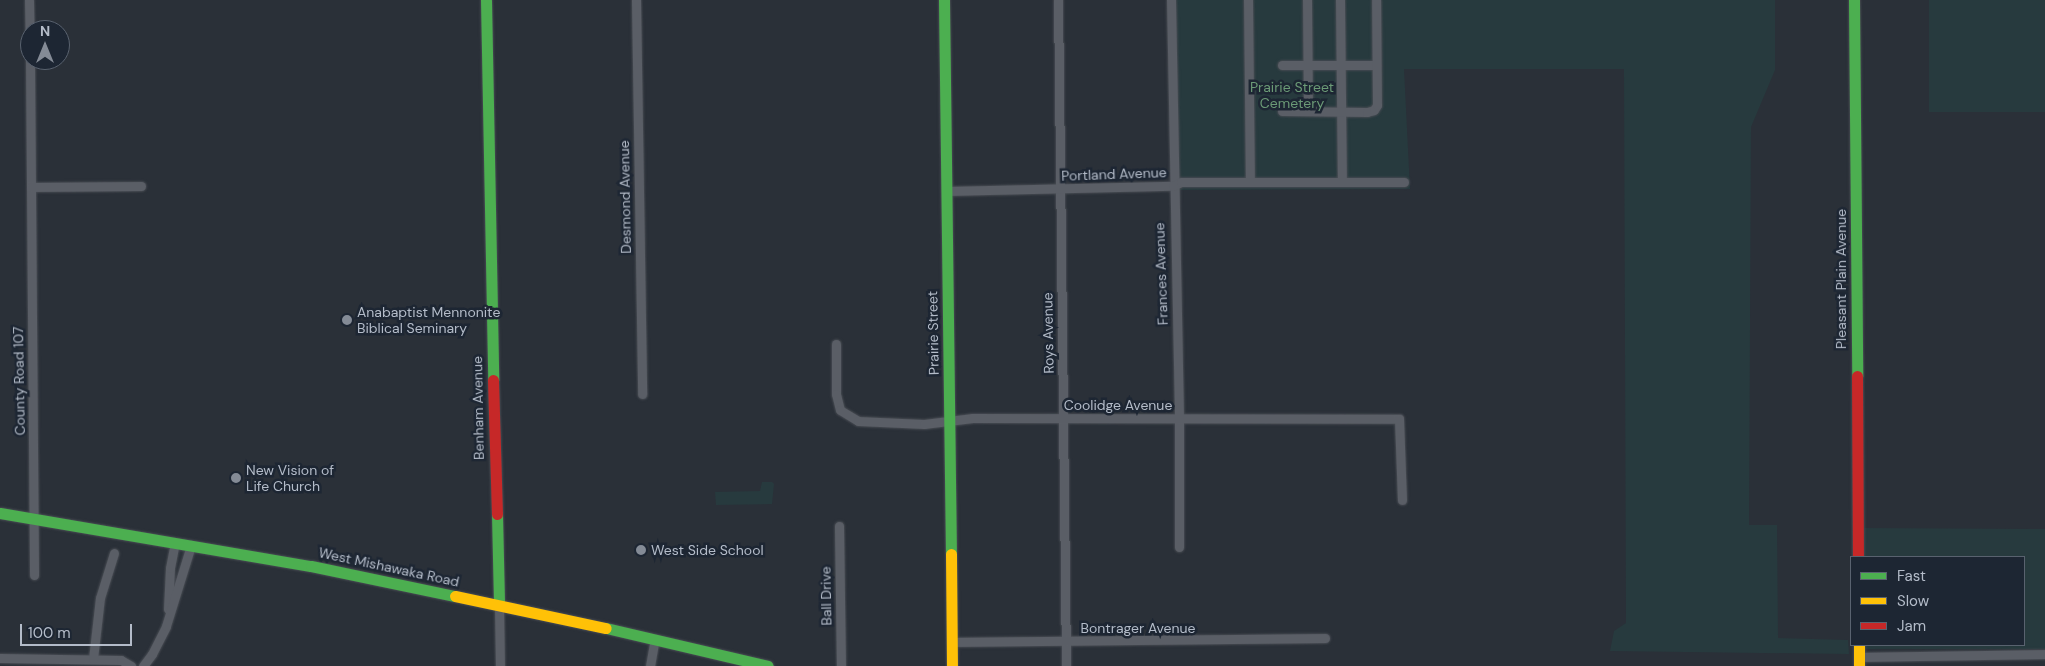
<!DOCTYPE html>
<style>
body{margin:0}
#map{position:relative;width:2045px;height:666px;overflow:hidden;background:#2a3038;font-family:"DM Sans",sans-serif}
div>[style]{position:absolute}
[style*='--x']{left:calc(var(--x)*1px);top:calc(var(--y)*1px);width:calc(var(--w)*1px);rotate:calc(var(--a)*1deg)}
.green>*{inset:0;background:#273a3e;transform-origin:0 0}
.roads{filter:drop-shadow(0 0 1px #484c53) drop-shadow(0 0 1px #484c53)}
.street>*{height:9px;margin:-4.5px;padding:0 4.5px;transform-origin:4.5px;border-radius:4.5px;background:#5a5e66}
.fast>*{height:11px;margin:-5.5px;padding:0 5.5px;transform-origin:5.5px;border-radius:5.5px;background:#4caf50}
.slow>*{height:11px;margin:-5.5px;padding:0 5.5px;transform-origin:5.5px;border-radius:5.5px;background:#ffc107}
.jam>*{height:11px;margin:-5.5px;padding:0 5.5px;transform-origin:5.5px;border-radius:5.5px;background:#c62828}
.dots>*{width:14px;height:14px;translate:-50% -50%;box-sizing:border-box;border:2px solid #1d2633;border-radius:50%}
span{translate:-50% -50%;white-space:nowrap;text-align:center;line-height:1.15;-webkit-text-stroke:5px #1d2633;paint-order:stroke}
.park-label{font-size:14px;color:#6b9a76}
.street-label{font-size:14px;color:#b4bcc9}
.poi-label{font-size:14px;color:#b4bcc9}
.left{translate:0 -50%;text-align:left}
.legend{position:absolute;left:1850px;top:556px;width:175px;height:90px;box-sizing:border-box;background:#1d2633;border:1px solid #59626f;margin:0;padding:6px 9px;list-style:none;font-size:15px;color:#b4bcc9}
.legend li{display:flex;align-items:center;gap:10px;height:25px}
.legend b{width:25px;border:1px solid #59626f}
.north{position:absolute;left:20px;top:20px;width:50px;height:50px;box-sizing:border-box;background:#1d2633;border:1px solid #59626f;border-radius:50%;rotate:0deg;font-size:14px;font-weight:700;line-height:20px;text-align:center;color:#b4bcc9}
.north::after{content:'';display:block;margin:auto;width:18px;height:22px;background:#848b96;clip-path:polygon(50% 0,100% 100%,50% 72%,0 100%)}
.scale{position:absolute;left:20px;top:624px;width:112px;height:22px;box-sizing:border-box;border:2px solid #b4bcc9;border-top:0;padding-left:6px;font-size:15px;line-height:18px;white-space:nowrap;color:#b4bcc9;-webkit-text-stroke:4px #1d2633;paint-order:stroke}
</style>
<div id="map">
<div class="green">
<i style="clip-path:polygon(1175px 0,1775px 0,1775px 70px,1751px 127px,1749px 525px,1777px 525px,1778px 638px,1848px 640px,1849px 654px,1610px 651px,1614px 631px,1626px 623px,1624px 69px,1404px 69px,1410px 189px,1177px 190px)"></i>
<i style="left:1929px;top:0;width:116px;height:112px"></i>
<i style="clip-path:polygon(762px 482px,772px 482px,774px 484px,772px 504px,716px 505px,715px 492px,760px 491px)"></i>
<i style="clip-path:polygon(1864px 528px,2045px 529px,2045px 649px,1866px 649px,1866px 645px,2024px 645px,2024px 557px,1864px 557px)"></i>
</div>
<div class="roads">
<div class="street">
<i style="--x:29;--y:0;--w:53;--a:88.9"></i>
<i style="--x:636;--y:0;--w:394;--a:89.1"></i>
<i style="--x:1058;--y:0;--w:666;--a:89.31"></i>
<i style="--x:1171;--y:0;--w:418;--a:88.9"></i>
<i style="--x:1179;--y:418;--w:129;--a:90"></i>
<i style="--x:1248;--y:0;--w:182;--a:89.4"></i>
<i style="--x:1307;--y:0;--w:111;--a:89.5"></i>
<i style="--x:1340;--y:0;--w:182;--a:89.4"></i>
<i style="--x:30;--y:60;--w:515;--a:89.55"></i>
<i style="--x:1282;--y:65;--w:94;--a:0"></i>
<i style="--x:1282;--y:111;--w:85;--a:0.7"></i>
<i style="--x:1367;--y:112;--w:7;--a:-16"></i>
<i style="--x:1374;--y:110;--w:6;--a:-59"></i>
<i style="--x:1377;--y:105;--w:105;--a:-90.5"></i>
<i style="--x:31;--y:187;--w:110;--a:-0.5"></i>
<i style="--x:946;--y:191;--w:227;--a:-1.3"></i>
<i style="--x:1173;--y:186;--w:9;--a:-27"></i>
<i style="--x:1181;--y:182;--w:223;--a:0"></i>
<i style="--x:836;--y:344;--w:50;--a:90"></i>
<i style="--x:836;--y:394;--w:16;--a:76"></i>
<i style="--x:840;--y:410;--w:21;--a:31"></i>
<i style="--x:858;--y:421;--w:66;--a:2.6"></i>
<i style="--x:924;--y:424;--w:49;--a:-7"></i>
<i style="--x:973;--y:418;--w:426;--a:0.1"></i>
<i style="--x:1399;--y:419;--w:81;--a:87.9"></i>
<i style="--x:839;--y:526;--w:140;--a:89.2"></i>
<i style="--x:499;--y:605;--w:61;--a:89.1"></i>
<i style="--x:168;--y:609;--w:41;--a:-87.2"></i>
<i style="--x:170;--y:568;--w:26;--a:-79"></i>
<i style="--x:952;--y:642;--w:373;--a:-0.6"></i>
<i style="--x:1859;--y:657;--w:186;--a:-0.9"></i>
<i style="--x:0;--y:658;--w:121;--a:0.9"></i>
<i style="--x:121;--y:660;--w:12;--a:31"></i>
<i style="--x:93;--y:659;--w:61;--a:-83.5"></i>
<i style="--x:100;--y:598;--w:47;--a:-72.7"></i>
<i style="--x:143;--y:666;--w:15;--a:-53"></i>
<i style="--x:152;--y:654;--w:31;--a:-63"></i>
<i style="--x:166;--y:626;--w:85;--a:-72.8"></i>
<i style="--x:650;--y:666;--w:27;--a:-80"></i>
</div>
<div class="fast">
<i style="--x:486;--y:0;--w:380;--a:88.9"></i>
<i style="--x:944;--y:0;--w:554;--a:89.28"></i>
<i style="--x:1854;--y:0;--w:376;--a:89.5"></i>
<i style="--x:0;--y:513;--w:315;--a:9.7"></i>
<i style="--x:311;--y:566;--w:147;--a:11.8"></i>
<i style="--x:497;--y:514;--w:91;--a:88.7"></i>
<i style="--x:606;--y:628;--w:166;--a:13.2"></i>
</div>
<div class="slow">
<i style="--x:951;--y:554;--w:112;--a:89.5"></i>
<i style="--x:455;--y:596;--w:154;--a:12"></i>
<i style="--x:1859;--y:645;--w:21;--a:90"></i>
</div>
<div class="jam">
<i style="--x:1857;--y:376;--w:181;--a:89.7"></i>
<i style="--x:493;--y:380;--w:134;--a:88.3"></i>
</div>
</div>
<div class="dots">
<i style="left:347px;top:320px;background:#848b96"></i>
<i style="left:236px;top:478px;background:#848b96"></i>
<i style="left:641px;top:550px;background:#848b96"></i>
</div>
<div class="park-label">
<span style="left:1292px;top:95px">Prairie Street<br>Cemetery</span>
</div>
<div class="street-label">
<span style="left:1114px;top:174px;rotate:-2deg">Portland Avenue</span>
<span style="left:625px;top:197px;rotate:-91deg">Desmond Avenue</span>
<span style="left:1161px;top:274px;rotate:-92deg">Frances Avenue</span>
<span style="left:1841px;top:279px;rotate:-90deg">Pleasant Plain Avenue</span>
<span style="left:933px;top:333px;rotate:-91deg">Prairie Street</span>
<span style="left:1048px;top:333px;rotate:-91deg">Roys Avenue</span>
<span style="left:19px;top:381px;rotate:-91deg">County Road 107</span>
<span style="left:1118px;top:405px">Coolidge Avenue</span>
<span style="left:478px;top:408px;rotate:-91deg">Benham Avenue</span>
<span style="left:389px;top:567px;rotate:12deg">West Mishawaka Road</span>
<span style="left:826px;top:596px;rotate:-91deg">Ball Drive</span>
<span style="left:1138px;top:628px">Bontrager Avenue</span>
</div>
<div class="poi-label">
<span class="left" style="left:357px;top:320px">Anabaptist Mennonite<br>Biblical Seminary</span>
<span class="left" style="left:246px;top:478px">New Vision of<br>Life Church</span>
<span class="left" style="left:651px;top:550px">West Side School</span>
</div>
<ul class="legend">
<li><b style="height:6px;background:#4caf50"></b>Fast</li>
<li><b style="height:6px;background:#ffc107"></b>Slow</li>
<li><b style="height:6px;background:#c62828"></b>Jam</li>
</ul>
<div class="north">N</div>
<div class="scale">100 m</div>
</div>
